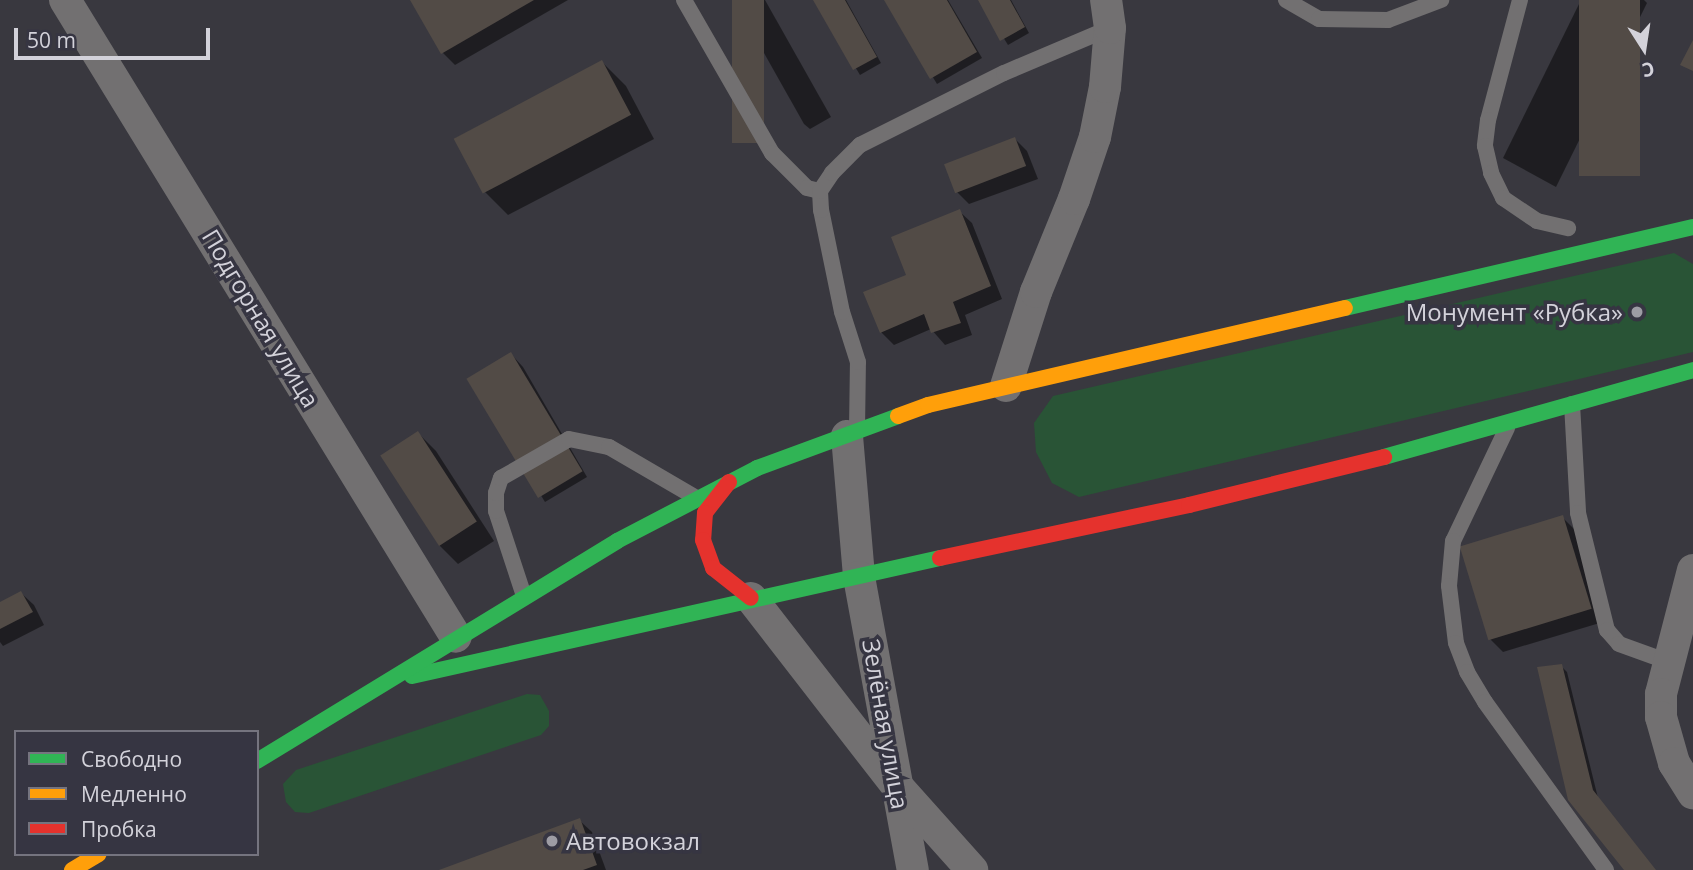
<!DOCTYPE html>
<meta charset="utf-8">
<style>
body{margin:0}
#map{position:relative;width:1693px;height:870px;overflow:hidden;background:#39383f;font-family:"Open Sans",sans-serif}
div>[style]{position:absolute}
[style*='--x']{left:calc(var(--x)*1px);top:calc(var(--y)*1px);width:calc(var(--w)*1px);rotate:calc(var(--a)*1deg)}
.green>*{inset:0;background:#295436}
.shadow>*{inset:0;background:#0007}
.building>*{inset:0;background:#524b46;transform-origin:0 0}
.lane>*{height:16px;margin:-8px;padding:0 8px;transform-origin:8px;border-radius:8px;background:#727071}
.street>*{height:32px;margin:-16px;padding:0 16px;transform-origin:16px;border-radius:16px;background:#727071}
.fast>*{height:16px;margin:-8px;padding:0 8px;transform-origin:8px;border-radius:8px;background:#30b455}
.slow>*{height:16px;margin:-8px;padding:0 8px;transform-origin:8px;border-radius:8px;background:#ff9f0a}
.jam>*{height:16px;margin:-8px;padding:0 8px;transform-origin:8px;border-radius:8px;background:#e5322d}
.dots>*{width:19px;height:19px;translate:-50% -50%;box-sizing:border-box;border:4px solid #363542;border-radius:50%}
span{translate:-50% -50%;white-space:nowrap;text-align:center;line-height:1.15;-webkit-text-stroke:7px #363542;paint-order:stroke}
.poi-label{font-size:24px;color:#d3d2da}
.right{translate:-100% -50%;text-align:right}
.left{translate:0 -50%;text-align:left}
.street-label{font-size:24px;color:#d3d2da}
.legend{position:absolute;left:14px;top:730px;width:245px;height:126px;box-sizing:border-box;background:#363542;border:2px solid #75747f;margin:0;padding:9px 12px;list-style:none;font-size:21px;color:#d3d2da}
.legend li{display:flex;align-items:center;gap:14px;height:35px}
.legend b{width:35px;border:2px solid #75747f}
.north{position:absolute;left:1609px;top:14px;width:70px;height:70px;-webkit-text-stroke:5px #363542;paint-order:stroke;rotate:168deg;font-size:19px;font-weight:700;line-height:28px;text-align:center;color:#d3d2da}
.north::after{content:'';display:block;margin:auto;width:24px;height:32px;background:#d3d2da;clip-path:polygon(50% 0,100% 100%,50% 72%,0 100%)}
.scale{position:absolute;left:14px;top:28px;width:196px;height:32px;box-sizing:border-box;border:4px solid #d3d2da;border-top:0;padding-left:9px;font-size:21px;line-height:24px;white-space:nowrap;color:#d3d2da;-webkit-text-stroke:5px #363542;paint-order:stroke}
</style>
<div id="map">
<div class="green">
<i style="clip-path:polygon(1674px 253px,1693px 264px,1693px 352px,1079px 497px,1052px 483px,1036px 452px,1034px 423px,1053px 396px)"></i>
<i style="clip-path:polygon(527px 694px,540px 695px,549px 711px,549px 726px,541px 735px,309px 813px,295px 812px,286px 802px,283px 784px,296px 770px)"></i>
</div>
<div class="shadow">
<i style="clip-path:polygon(412px 0,568px 0,455px 65px,443px 53px)"></i>
<i style="clip-path:polygon(734px 0,765px 0,831px 117px,810px 129px,804px 124px)"></i>
<i style="clip-path:polygon(815px 0,846px 0,881px 63px,860px 75px)"></i>
<i style="clip-path:polygon(886px 0,948px 0,982px 58px,937px 84px)"></i>
<i style="clip-path:polygon(980px 0,1011px 0,1029px 33px,1008px 45px)"></i>
<i style="clip-path:polygon(1581px 0,1644px 0,1647px 3px,1556px 187px,1503px 158px)"></i>
<i style="clip-path:polygon(602px 62px,626px 86px,654px 139px,508px 215px,484px 191px,456px 138px)"></i>
<i style="clip-path:polygon(1015px 139px,1027px 151px,1038px 179px,969px 204px,957px 192px)"></i>
<i style="clip-path:polygon(959px 211px,972px 223px,1002px 299px,965px 315px,972px 335px,945px 345px,931px 329px,894px 345px,881px 332px,909px 275px)"></i>
<i style="clip-path:polygon(511px 354px,523px 367px,587px 477px,545px 502px,469px 379px)"></i>
<i style="clip-path:polygon(418px 433px,436px 451px,494px 541px,458px 564px,439px 545px,382px 455px)"></i>
<i style="clip-path:polygon(1562px 517px,1575px 530px,1603px 622px,1503px 652px,1490px 639px)"></i>
<i style="clip-path:polygon(21px 593px,34px 605px,44px 625px,3px 646px,0 642px,0 604px)"></i>
<i style="clip-path:polygon(1561px 666px,1567px 672px,1598px 798px,1655px 870px,1626px 870px,1570px 799px)"></i>
<i style="clip-path:polygon(579px 820px,592px 832px,606px 870px,443px 870px)"></i>
</div>
<div class="building">
<i style="clip-path:polygon(410px 0,534px 0,441px 54px)"></i>
<i style="left:732px;top:0;width:32px;height:143px"></i>
<i style="clip-path:polygon(813px 0,845px 0,877px 57px,853px 70px)"></i>
<i style="clip-path:polygon(884px 0,947px 0,977px 52px,930px 79px)"></i>
<i style="clip-path:polygon(978px 0,1010px 0,1025px 27px,1000px 41px)"></i>
<i style="left:1579px;top:0;width:61px;height:176px"></i>
<i style="clip-path:polygon(1693px 40px,1693px 71px,1680px 65px)"></i>
<i style="left:602px;top:60px;width:62px;height:168px;rotate:62deg"></i>
<i style="left:1015px;top:137px;width:31px;height:76px;rotate:69deg"></i>
<i style="clip-path:polygon(960px 209px,991px 286px,953px 302px,961px 323px,931px 333px,924px 314px,880px 333px,863px 292px,906px 275px,891px 237px)"></i>
<i style="left:511px;top:352px;width:139px;height:52px;rotate:59deg"></i>
<i style="left:418px;top:431px;width:108px;height:45px;rotate:57deg"></i>
<i style="left:1563px;top:515px;width:98px;height:108px;rotate:73deg"></i>
<i style="clip-path:polygon(21px 591px,33px 612px,0 629px,0 602px)"></i>
<i style="clip-path:polygon(1562px 664px,1593px 790px,1656px 870px,1624px 870px,1568px 800px,1537px 667px)"></i>
<i style="clip-path:polygon(580px 818px,597px 865px,583px 870px,439px 870px)"></i>
</div>
<div class="lane">
<i style="--x:684;--y:0;--w:177;--a:60.1"></i>
<i style="--x:772;--y:153;--w:49;--a:45"></i>
<i style="--x:807;--y:188;--w:13;--a:13"></i>
<i style="--x:1286;--y:0;--w:38;--a:30"></i>
<i style="--x:1319;--y:19;--w:69;--a:0.8"></i>
<i style="--x:1388;--y:20;--w:57;--a:-20.7"></i>
<i style="--x:1520;--y:0;--w:124;--a:104.9"></i>
<i style="--x:1488;--y:120;--w:26;--a:97"></i>
<i style="--x:1485;--y:146;--w:28;--a:77"></i>
<i style="--x:1491;--y:173;--w:28;--a:64"></i>
<i style="--x:1503;--y:198;--w:41;--a:34.1"></i>
<i style="--x:1537;--y:221;--w:32;--a:13"></i>
<i style="--x:1572;--y:404;--w:109;--a:86.8"></i>
<i style="--x:1578;--y:513;--w:121;--a:76.1"></i>
<i style="--x:1607;--y:630;--w:18;--a:49"></i>
<i style="--x:1619;--y:644;--w:53;--a:19.8"></i>
<i style="--x:1507;--y:428;--w:125;--a:115.5"></i>
<i style="--x:1453;--y:541;--w:45;--a:95.1"></i>
<i style="--x:1449;--y:586;--w:57;--a:83"></i>
<i style="--x:1456;--y:643;--w:31;--a:69"></i>
<i style="--x:1467;--y:672;--w:35;--a:59"></i>
<i style="--x:1485;--y:702;--w:207;--a:54.2"></i>
<i style="--x:857;--y:430;--w:68;--a:-89.2"></i>
<i style="--x:858;--y:362;--w:52;--a:-107.7"></i>
<i style="--x:842;--y:312;--w:104;--a:-101.6"></i>
<i style="--x:821;--y:210;--w:19;--a:-93"></i>
<i style="--x:820;--y:191;--w:22;--a:-56"></i>
<i style="--x:832;--y:173;--w:40;--a:-45"></i>
<i style="--x:860;--y:145;--w:161;--a:-26.6"></i>
<i style="--x:1004;--y:73;--w:115;--a:-23"></i>
<i style="--x:524;--y:596;--w:89;--a:-108.2"></i>
<i style="--x:496;--y:511;--w:18;--a:-90"></i>
<i style="--x:496;--y:493;--w:16;--a:-72"></i>
<i style="--x:501;--y:478;--w:78;--a:-29.8"></i>
<i style="--x:569;--y:439;--w:41;--a:11.3"></i>
<i style="--x:609;--y:447;--w:99;--a:30.2"></i>
</div>
<div class="street">
<i style="--x:65;--y:0;--w:747;--a:58.46"></i>
<i style="--x:1006;--y:386;--w:99;--a:-72.3"></i>
<i style="--x:1036;--y:292;--w:100;--a:-67.8"></i>
<i style="--x:1074;--y:199;--w:65;--a:-71.3"></i>
<i style="--x:1095;--y:137;--w:51;--a:-78.7"></i>
<i style="--x:1105;--y:87;--w:59;--a:-85.2"></i>
<i style="--x:1110;--y:28;--w:28;--a:-98"></i>
<i style="--x:847;--y:436;--w:142;--a:85.1"></i>
<i style="--x:859;--y:577;--w:298;--a:79.6"></i>
<i style="--x:1693;--y:570;--w:128;--a:104.5"></i>
<i style="--x:1661;--y:694;--w:23;--a:90"></i>
<i style="--x:1661;--y:717;--w:48;--a:74.2"></i>
<i style="--x:1674;--y:763;--w:36;--a:58"></i>
<i style="--x:751;--y:598;--w:238;--a:52.2"></i>
<i style="--x:897;--y:786;--w:113;--a:48.2"></i>
</div>
<div class="fast">
<i style="--x:1345;--y:308;--w:357;--a:-13.1"></i>
<i style="--x:1384;--y:457;--w:321;--a:-15.7"></i>
<i style="--x:412;--y:676;--w:541;--a:-12.6"></i>
<i style="--x:257;--y:761;--w:422;--a:-31.4"></i>
<i style="--x:617;--y:541;--w:158;--a:-27.5"></i>
<i style="--x:757;--y:468;--w:150;--a:-20.2"></i>
</div>
<div class="slow">
<i style="--x:898;--y:416;--w:32;--a:-20"></i>
<i style="--x:928;--y:405;--w:428;--a:-13.1"></i>
<i style="--x:72;--y:870;--w:31;--a:-31"></i>
</div>
<div class="jam">
<i style="--x:729;--y:482;--w:39;--a:128"></i>
<i style="--x:705;--y:513;--w:27;--a:94"></i>
<i style="--x:703;--y:540;--w:30;--a:70"></i>
<i style="--x:713;--y:568;--w:48;--a:38.3"></i>
<i style="--x:940;--y:558;--w:255;--a:-12"></i>
<i style="--x:1189;--y:505;--w:201;--a:-13.8"></i>
</div>
<div class="dots">
<i style="left:1637px;top:312px;background:#9d9ca4"></i>
<i style="left:552px;top:841px;background:#9d9ca4"></i>
</div>
<div class="poi-label">
<span class="right" style="left:1623px;top:312px">Монумент «Рубка»</span>
<span class="left" style="left:566px;top:841px">Автовокзал</span>
</div>
<div class="street-label">
<span style="left:261px;top:318px;rotate:59deg">Подгорная улица</span>
<span style="left:886px;top:724px;rotate:80deg">Зелёная улица</span>
</div>
<ul class="legend">
<li><b style="height:9px;background:#30b455"></b>Свободно</li>
<li><b style="height:9px;background:#ff9f0a"></b>Медленно</li>
<li><b style="height:9px;background:#e5322d"></b>Пробка</li>
</ul>
<div class="north">С</div>
<div class="scale">50 m</div>
</div>
